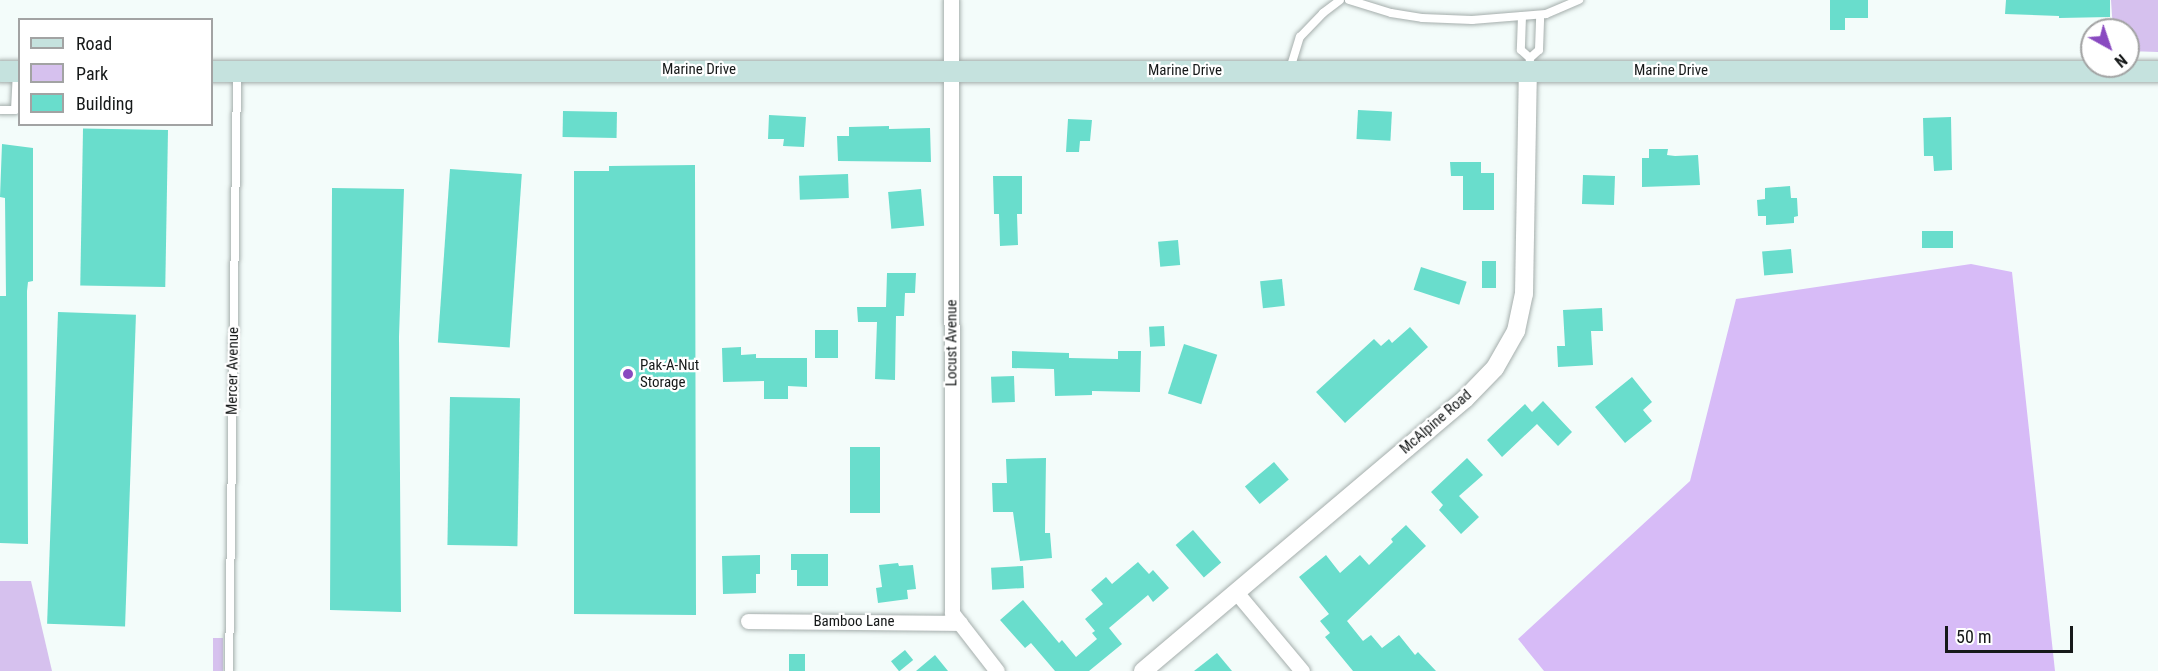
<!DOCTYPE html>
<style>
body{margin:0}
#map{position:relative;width:2158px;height:671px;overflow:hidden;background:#f3fcfa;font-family:"Roboto Condensed",sans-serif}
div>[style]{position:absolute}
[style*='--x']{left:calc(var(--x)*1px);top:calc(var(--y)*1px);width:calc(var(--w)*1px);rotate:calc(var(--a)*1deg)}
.green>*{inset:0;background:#d6c1ee;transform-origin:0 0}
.forest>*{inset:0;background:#d7bbf7}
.building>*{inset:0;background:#69ddcc;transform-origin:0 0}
.roads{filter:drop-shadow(0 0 2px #a5aeac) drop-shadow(0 0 2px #a5aeac)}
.service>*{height:8px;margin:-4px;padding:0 4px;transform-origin:4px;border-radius:4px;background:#fff}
.minor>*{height:15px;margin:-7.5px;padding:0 7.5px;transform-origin:7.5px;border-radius:7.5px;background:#fff}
.tertiary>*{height:18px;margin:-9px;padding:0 9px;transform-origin:9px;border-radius:9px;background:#fff}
.secondary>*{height:21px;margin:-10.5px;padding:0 10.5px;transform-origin:10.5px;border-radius:10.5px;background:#c5e2de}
.dots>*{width:16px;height:16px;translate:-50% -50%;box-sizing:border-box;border:3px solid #fff;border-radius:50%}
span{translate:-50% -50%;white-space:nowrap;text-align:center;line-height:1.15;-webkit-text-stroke:4.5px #fff;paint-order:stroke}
.street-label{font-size:15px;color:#161919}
.poi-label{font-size:15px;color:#161919}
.left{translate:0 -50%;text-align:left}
.legend{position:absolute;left:18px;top:18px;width:195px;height:108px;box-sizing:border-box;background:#fff;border:2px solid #a2a3a3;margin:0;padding:8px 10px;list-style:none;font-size:18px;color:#161919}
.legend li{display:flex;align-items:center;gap:12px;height:30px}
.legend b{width:30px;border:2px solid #a2a3a3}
.north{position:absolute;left:2080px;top:18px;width:60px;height:60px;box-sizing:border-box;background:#fff;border:2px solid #a2a3a3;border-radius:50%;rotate:140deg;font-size:16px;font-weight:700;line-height:24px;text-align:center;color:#161919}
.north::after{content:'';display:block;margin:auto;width:21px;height:27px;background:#894ac0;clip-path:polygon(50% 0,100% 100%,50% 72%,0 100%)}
.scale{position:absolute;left:1945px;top:626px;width:128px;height:27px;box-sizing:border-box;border:3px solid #161919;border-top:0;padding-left:8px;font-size:18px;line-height:21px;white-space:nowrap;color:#161919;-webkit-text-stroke:4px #fff;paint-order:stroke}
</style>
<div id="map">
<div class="green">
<i style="clip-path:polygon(2111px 0,2158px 0,2158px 52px,2128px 51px,2128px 30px,2113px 30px)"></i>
<i style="clip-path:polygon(0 581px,31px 581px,52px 671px,0 671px)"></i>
<i style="left:223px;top:638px;width:33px;height:10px;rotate:90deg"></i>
</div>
<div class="forest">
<i style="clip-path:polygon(1971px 264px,2012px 272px,2055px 671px,1544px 671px,1518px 639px,1690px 481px,1736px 299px)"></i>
</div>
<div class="building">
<i style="clip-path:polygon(1830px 0,1868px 0,1868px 18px,1845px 18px,1845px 30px,1830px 30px)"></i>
<i style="clip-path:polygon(2006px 0,2110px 0,2110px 17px,2059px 18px,2059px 16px,2005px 14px)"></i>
<i style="left:1358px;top:110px;width:34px;height:29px;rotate:3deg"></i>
<i style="left:563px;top:111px;width:54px;height:26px;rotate:1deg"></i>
<i style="clip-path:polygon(769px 115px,806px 117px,804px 147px,783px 146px,784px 139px,768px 139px)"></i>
<i style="clip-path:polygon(1951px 117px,1952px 170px,1934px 171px,1933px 156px,1924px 156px,1923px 118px)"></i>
<i style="clip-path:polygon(1068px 119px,1092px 120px,1090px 141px,1080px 141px,1079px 152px,1066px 152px)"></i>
<i style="clip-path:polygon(889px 126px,889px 129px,930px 128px,931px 162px,838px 161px,837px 136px,849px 136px,849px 127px)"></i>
<i style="left:168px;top:130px;width:157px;height:85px;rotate:91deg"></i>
<i style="clip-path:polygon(2px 144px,33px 148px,33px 281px,28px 282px,27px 291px,28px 544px,0 543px,0 296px,6px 296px,5px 198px,0 197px)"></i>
<i style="clip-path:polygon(1649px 149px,1668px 149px,1667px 155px,1675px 156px,1698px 155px,1700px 185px,1642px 187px,1642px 158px,1649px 158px)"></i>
<i style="clip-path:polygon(1450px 162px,1481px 162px,1481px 173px,1494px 173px,1494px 210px,1463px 210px,1463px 176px,1451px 176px)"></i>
<i style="clip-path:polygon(695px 165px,696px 615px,574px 614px,574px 171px,609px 171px,609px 166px)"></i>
<i style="left:450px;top:169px;width:72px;height:174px;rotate:4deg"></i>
<i style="left:848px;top:174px;width:24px;height:49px;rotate:88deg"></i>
<i style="left:1583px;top:175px;width:32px;height:29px;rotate:2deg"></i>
<i style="clip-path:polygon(993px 176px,1022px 176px,1022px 214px,1017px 214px,1018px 245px,1000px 246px,999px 214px,994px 214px)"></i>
<i style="clip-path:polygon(1790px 186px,1791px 198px,1797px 198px,1798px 216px,1794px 217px,1794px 223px,1766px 225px,1766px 216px,1758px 216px,1757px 200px,1765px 199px,1765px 188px)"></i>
<i style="clip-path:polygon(332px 188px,404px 189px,399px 337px,401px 612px,330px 610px)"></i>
<i style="left:921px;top:189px;width:37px;height:33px;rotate:85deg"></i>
<i style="left:1922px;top:231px;width:31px;height:17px"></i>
<i style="left:1178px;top:240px;width:25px;height:20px;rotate:85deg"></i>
<i style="left:1791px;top:249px;width:24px;height:29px;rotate:85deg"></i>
<i style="left:1482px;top:261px;width:14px;height:27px"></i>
<i style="left:1421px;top:267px;width:48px;height:24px;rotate:18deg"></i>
<i style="clip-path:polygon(887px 273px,916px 273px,915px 293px,905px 293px,904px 316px,896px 316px,895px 380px,875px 379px,877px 322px,858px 322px,857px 307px,886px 307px)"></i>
<i style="left:1282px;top:279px;width:27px;height:22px;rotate:84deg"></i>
<i style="clip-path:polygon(1602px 308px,1603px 331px,1591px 331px,1593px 365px,1558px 367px,1557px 346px,1565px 346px,1563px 310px)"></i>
<i style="left:58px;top:312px;width:78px;height:312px;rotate:2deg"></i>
<i style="left:1164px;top:326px;width:20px;height:15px;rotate:87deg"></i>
<i style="clip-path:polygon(1410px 327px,1428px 347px,1345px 423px,1316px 392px,1374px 339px,1381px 346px,1389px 339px,1392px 343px)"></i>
<i style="left:815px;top:330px;width:23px;height:28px"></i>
<i style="left:1184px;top:344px;width:35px;height:52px;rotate:18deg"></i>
<i style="clip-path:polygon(741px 347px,741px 355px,756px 354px,756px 358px,807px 358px,807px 387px,788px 386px,788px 399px,764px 399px,764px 381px,723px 382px,722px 348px)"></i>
<i style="clip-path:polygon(1012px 351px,1069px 353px,1069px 358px,1118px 359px,1118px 351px,1141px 351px,1140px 392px,1092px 391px,1092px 395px,1055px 396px,1054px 369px,1012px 368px)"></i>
<i style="left:1014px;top:376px;width:26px;height:23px;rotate:88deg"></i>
<i style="clip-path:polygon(1632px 377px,1652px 402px,1643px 410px,1652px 421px,1625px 443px,1595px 407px)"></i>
<i style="left:450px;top:397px;width:70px;height:148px;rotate:1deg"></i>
<i style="clip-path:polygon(1543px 401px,1572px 432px,1558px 446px,1537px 424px,1502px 457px,1487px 440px,1525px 404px,1532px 412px)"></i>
<i style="left:850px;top:447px;width:30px;height:66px"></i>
<i style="clip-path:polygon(1046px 458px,1045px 533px,1050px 533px,1052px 558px,1020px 561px,1013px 512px,993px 512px,992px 483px,1007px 483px,1006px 459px)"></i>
<i style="clip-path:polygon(1467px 458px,1483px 475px,1459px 496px,1479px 517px,1461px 534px,1439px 510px,1443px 505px,1431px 492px)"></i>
<i style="left:1274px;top:462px;width:23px;height:38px;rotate:50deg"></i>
<i style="clip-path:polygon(1406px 525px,1426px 546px,1347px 621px,1363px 641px,1371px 635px,1382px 648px,1399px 635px,1415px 655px,1418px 652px,1436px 671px,1353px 671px,1325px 637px,1330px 633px,1320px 621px,1329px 614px,1299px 577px,1326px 555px,1340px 573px,1360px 555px,1369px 565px,1393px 542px,1391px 539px)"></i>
<i style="left:1193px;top:530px;width:43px;height:23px;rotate:49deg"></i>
<i style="clip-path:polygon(791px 554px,828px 554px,828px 586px,797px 586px,797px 570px,791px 570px)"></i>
<i style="clip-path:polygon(760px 555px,760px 574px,756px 574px,756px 593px,723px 594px,722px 556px)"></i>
<i style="clip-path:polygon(1138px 562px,1149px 574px,1153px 570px,1169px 588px,1153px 602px,1148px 595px,1109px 628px,1122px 644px,1089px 671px,1055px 671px,1031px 643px,1025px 648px,1000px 620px,1023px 600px,1059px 643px,1062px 640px,1076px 657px,1097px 639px,1092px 633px,1095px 631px,1085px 619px,1103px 604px,1091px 590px,1106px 577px,1112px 584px)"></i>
<i style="clip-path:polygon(898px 563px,899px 566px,913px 565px,916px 589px,907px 590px,908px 599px,878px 603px,876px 588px,882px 587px,879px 565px)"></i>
<i style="left:1023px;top:566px;width:22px;height:32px;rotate:87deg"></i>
<i style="left:905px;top:650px;width:13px;height:18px;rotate:51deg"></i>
<i style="clip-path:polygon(1217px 653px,1232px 671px,1194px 671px)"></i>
<i style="left:789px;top:654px;width:16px;height:17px"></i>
<i style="clip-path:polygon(935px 655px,948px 671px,916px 671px)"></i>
</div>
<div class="roads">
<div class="service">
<i style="--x:1349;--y:0;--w:44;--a:17.2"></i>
<i style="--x:1391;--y:13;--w:31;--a:9"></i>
<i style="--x:1422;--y:18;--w:50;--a:2.3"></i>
<i style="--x:1472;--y:20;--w:74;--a:-4.6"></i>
<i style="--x:1546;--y:14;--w:36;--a:-23"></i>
<i style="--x:1522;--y:16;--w:34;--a:92"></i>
<i style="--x:1521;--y:50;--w:12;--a:42"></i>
<i style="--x:1290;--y:69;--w:34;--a:-73"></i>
<i style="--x:1300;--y:37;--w:33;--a:-46"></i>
<i style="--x:1323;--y:13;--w:21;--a:-37"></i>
<i style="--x:1529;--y:70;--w:12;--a:-85"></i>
<i style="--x:1530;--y:58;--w:12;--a:-42"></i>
<i style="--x:1539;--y:50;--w:35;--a:-88"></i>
<i style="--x:0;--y:110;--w:15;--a:0"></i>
<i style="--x:15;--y:110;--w:38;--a:-87"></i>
<i style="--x:229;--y:671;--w:599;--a:-89.23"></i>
</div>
<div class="minor">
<i style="--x:951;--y:0;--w:613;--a:89.91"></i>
<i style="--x:952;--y:613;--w:73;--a:52.2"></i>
<i style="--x:1236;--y:592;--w:103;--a:50.1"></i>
<i style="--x:748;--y:621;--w:212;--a:0.5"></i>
</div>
<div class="tertiary">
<i style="--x:1143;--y:671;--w:422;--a:-40.2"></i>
<i style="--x:1465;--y:399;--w:43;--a:-45.9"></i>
<i style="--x:1495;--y:368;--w:43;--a:-60.4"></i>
<i style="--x:1516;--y:331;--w:38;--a:-78"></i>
<i style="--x:1524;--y:294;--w:223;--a:-89"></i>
</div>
<div class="secondary">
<i style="--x:0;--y:71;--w:20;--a:0"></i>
<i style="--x:212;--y:71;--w:1946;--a:0"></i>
</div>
</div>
<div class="dots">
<i style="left:628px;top:374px;background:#894ac0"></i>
</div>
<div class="street-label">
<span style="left:699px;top:70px">Marine Drive</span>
<span style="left:1185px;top:71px">Marine Drive</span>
<span style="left:1671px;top:71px">Marine Drive</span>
<span style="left:952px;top:343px;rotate:-90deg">Locust Avenue</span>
<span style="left:233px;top:371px;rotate:-89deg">Mercer Avenue</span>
<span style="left:1436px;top:422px;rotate:-41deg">McAlpine Road</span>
<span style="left:854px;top:622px">Bamboo Lane</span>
</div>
<div class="poi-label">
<span class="left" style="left:640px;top:374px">Pak-A-Nut<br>Storage</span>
</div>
<ul class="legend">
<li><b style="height:8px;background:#c5e2de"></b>Road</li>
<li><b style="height:16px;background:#d6c1ee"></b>Park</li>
<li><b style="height:16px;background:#69ddcc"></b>Building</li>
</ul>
<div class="north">N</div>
<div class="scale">50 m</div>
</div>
